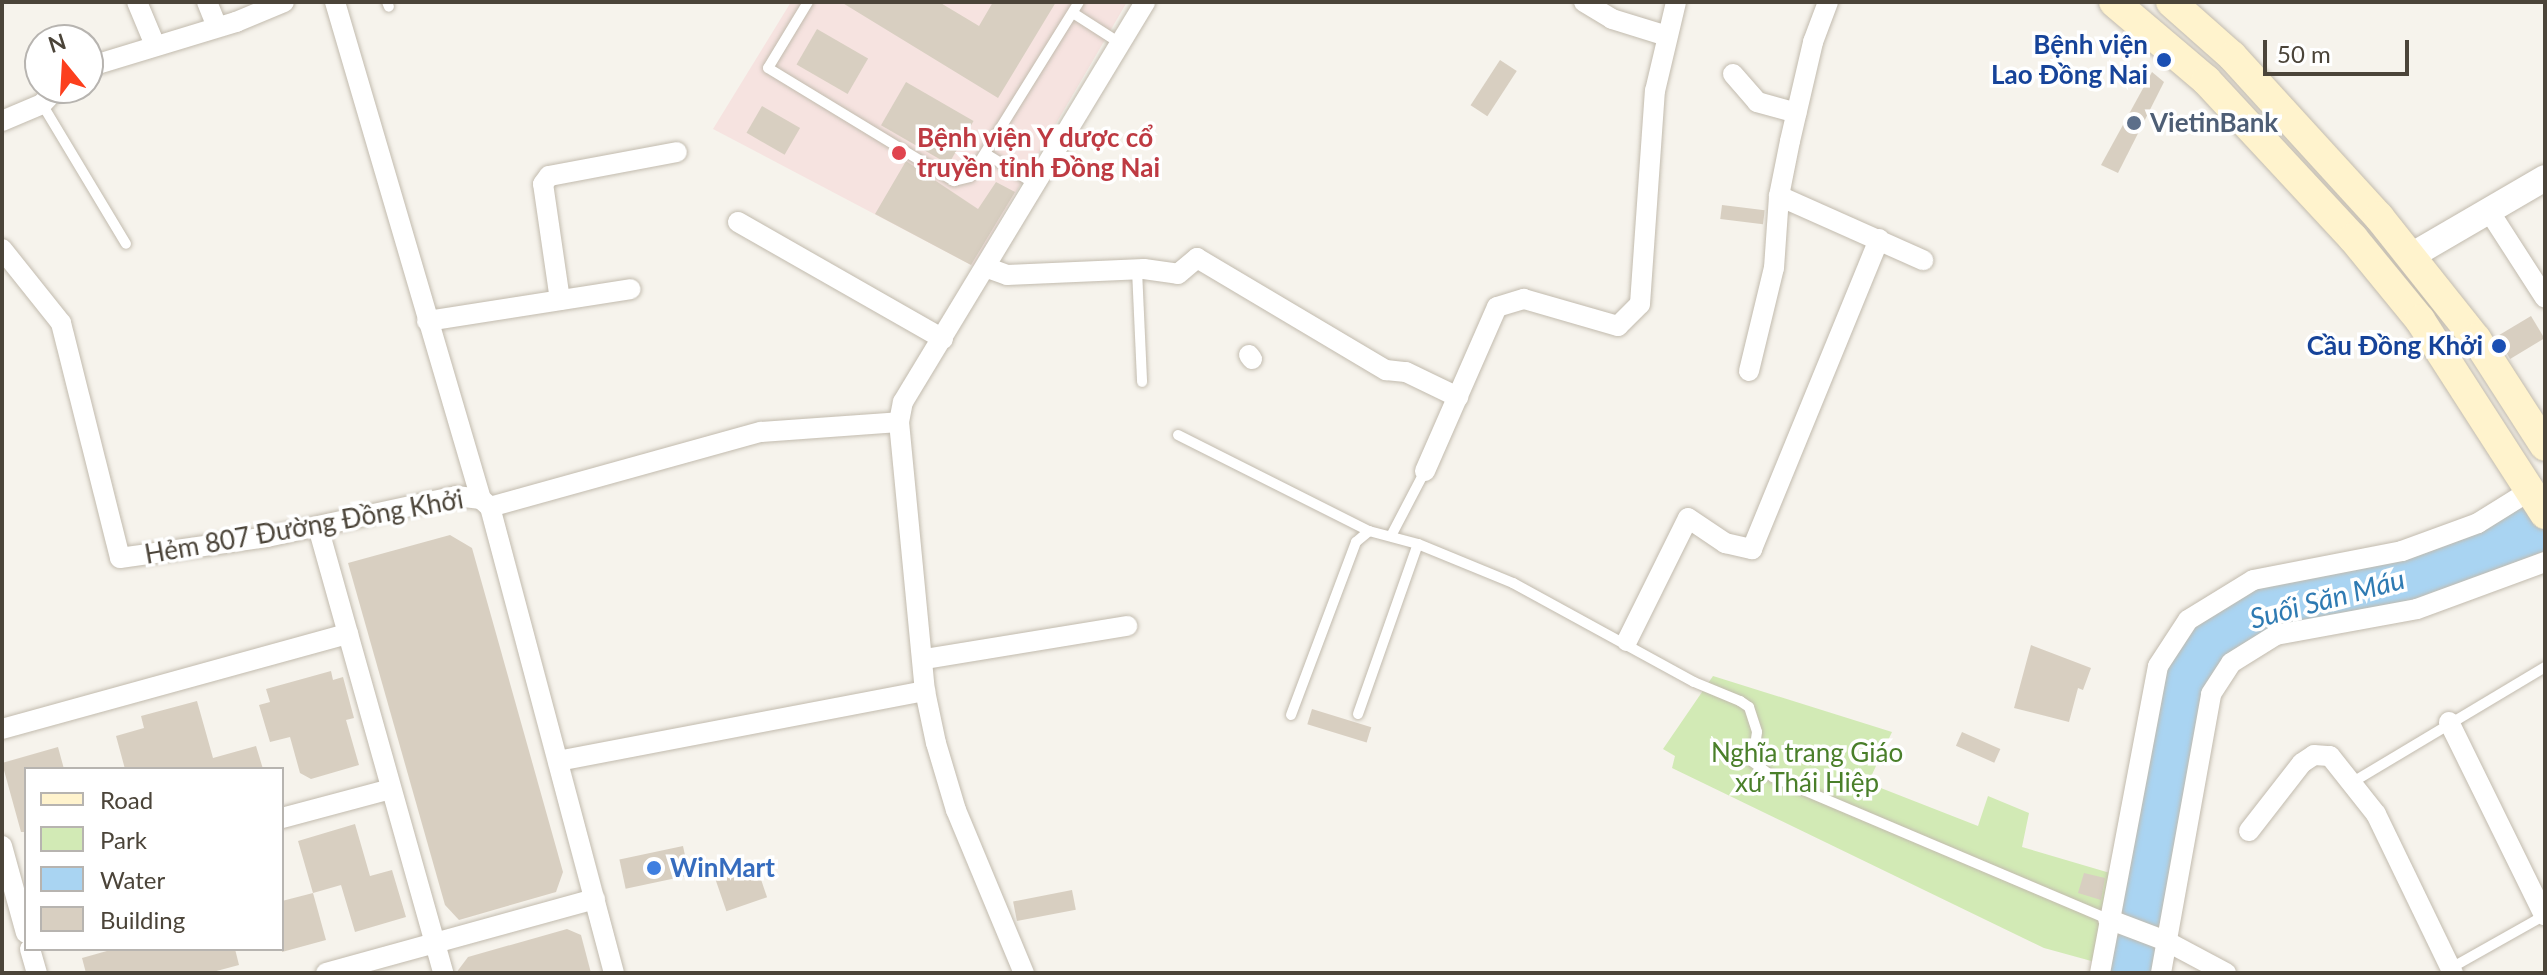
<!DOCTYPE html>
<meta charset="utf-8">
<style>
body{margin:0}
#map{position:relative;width:2547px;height:975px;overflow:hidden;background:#f6f3ec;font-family:Lato,sans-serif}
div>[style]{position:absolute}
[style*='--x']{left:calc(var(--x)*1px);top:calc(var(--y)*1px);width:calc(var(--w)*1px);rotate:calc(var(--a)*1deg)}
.medical>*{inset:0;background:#f6e3e0}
.green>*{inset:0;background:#d2eab5}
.water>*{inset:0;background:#a9d4f2}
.building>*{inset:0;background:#d8cfc1;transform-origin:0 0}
.roads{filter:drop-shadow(0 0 2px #c2bbae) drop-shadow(0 0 2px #c2bbae)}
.service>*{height:10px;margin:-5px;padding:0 5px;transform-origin:5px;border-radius:5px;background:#fff}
.minor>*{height:20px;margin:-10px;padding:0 10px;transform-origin:10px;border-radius:10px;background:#fff}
.tertiary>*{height:26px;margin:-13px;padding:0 13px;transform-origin:13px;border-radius:13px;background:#fff}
.secondary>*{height:30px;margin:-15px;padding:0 15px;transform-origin:15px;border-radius:15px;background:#fff3cd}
.dots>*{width:22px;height:22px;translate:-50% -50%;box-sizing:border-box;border:4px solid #fff;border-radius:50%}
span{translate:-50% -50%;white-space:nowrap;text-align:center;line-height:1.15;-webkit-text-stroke:7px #fff;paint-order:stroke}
.transit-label{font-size:26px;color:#164399;font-weight:700}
.right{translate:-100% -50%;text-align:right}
.service-label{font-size:26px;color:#4e5e75;font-weight:700}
.left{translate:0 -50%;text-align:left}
.health-label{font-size:26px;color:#be3a42;font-weight:700}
.street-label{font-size:26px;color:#4b4439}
.park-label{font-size:26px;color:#4a7f2a}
.shop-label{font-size:26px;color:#366cbe;font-weight:700}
.water-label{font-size:28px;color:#2e7ab2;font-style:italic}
.frame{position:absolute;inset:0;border:4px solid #4b4439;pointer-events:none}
.legend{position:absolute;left:24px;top:767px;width:260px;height:184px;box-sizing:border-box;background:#fff;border:2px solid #b7b4b0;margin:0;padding:10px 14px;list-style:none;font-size:24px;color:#4b4439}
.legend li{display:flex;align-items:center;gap:16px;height:40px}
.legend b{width:40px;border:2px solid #b7b4b0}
.north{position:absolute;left:24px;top:24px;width:80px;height:80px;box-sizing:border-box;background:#fff;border:2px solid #b7b4b0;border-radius:50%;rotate:342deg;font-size:22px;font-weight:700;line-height:32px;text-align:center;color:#4b4439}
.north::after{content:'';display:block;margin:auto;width:28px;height:36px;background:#fc3f1d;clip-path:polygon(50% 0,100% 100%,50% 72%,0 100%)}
.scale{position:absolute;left:2263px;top:40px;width:146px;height:36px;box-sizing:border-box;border:4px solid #4b4439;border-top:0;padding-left:10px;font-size:24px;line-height:28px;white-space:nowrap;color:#4b4439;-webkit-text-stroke:6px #fff;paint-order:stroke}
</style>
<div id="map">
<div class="medical">
<i style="clip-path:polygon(791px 2px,1127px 2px,973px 266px,713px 129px)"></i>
</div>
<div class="green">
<i style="clip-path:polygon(1713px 676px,1892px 732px,1868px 783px,1978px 826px,1988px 796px,2029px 813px,2022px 847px,2110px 873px,2095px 962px,2044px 948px,1672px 768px,1675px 756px,1663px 749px)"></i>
</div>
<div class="water">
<i style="clip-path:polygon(2545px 494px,2545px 551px,2413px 602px,2226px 658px,2154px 973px,2107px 973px,2164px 668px,2193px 625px,2254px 587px,2320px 571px)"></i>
</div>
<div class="building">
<i style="clip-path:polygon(841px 2px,939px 2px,979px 26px,993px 2px,1056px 2px,998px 98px)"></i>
<i style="left:817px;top:29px;width:59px;height:41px;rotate:30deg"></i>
<i style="left:1500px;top:60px;width:20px;height:54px;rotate:33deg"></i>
<i style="clip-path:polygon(2152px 72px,2164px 82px,2118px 173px,2101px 165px)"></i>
<i style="left:906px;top:82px;width:78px;height:50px;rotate:30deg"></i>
<i style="left:762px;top:106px;width:44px;height:31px;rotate:30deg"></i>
<i style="clip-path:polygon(906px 161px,978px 209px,996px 182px,1015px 192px,971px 265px,875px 214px)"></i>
<i style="left:1722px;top:205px;width:43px;height:14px;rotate:7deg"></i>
<i style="left:2531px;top:316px;width:26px;height:40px;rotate:59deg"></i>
<i style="clip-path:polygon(450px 535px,472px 548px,563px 872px,556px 892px,459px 920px,445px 905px,348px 563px)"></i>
<i style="clip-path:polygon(2031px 645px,2091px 668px,2083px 690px,2078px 688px,2069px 722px,2014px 708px)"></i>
<i style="clip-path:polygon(331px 671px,333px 680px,343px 677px,354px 718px,346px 720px,359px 765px,311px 779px,300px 773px,290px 737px,270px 742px,259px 705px,270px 702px,266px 689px)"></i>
<i style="clip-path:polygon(197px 701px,213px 758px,256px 746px,263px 769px,125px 769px,116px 736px,144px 728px,141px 716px)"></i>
<i style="left:1312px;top:709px;width:62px;height:16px;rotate:17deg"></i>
<i style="left:1962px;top:732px;width:42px;height:15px;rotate:24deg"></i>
<i style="clip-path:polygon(58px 747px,64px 769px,26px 769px,26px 832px,21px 832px,2px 763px)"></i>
<i style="clip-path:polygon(355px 824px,370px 876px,392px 870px,406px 917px,355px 932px,341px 885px,313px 893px,298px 841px)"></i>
<i style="left:683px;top:846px;width:30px;height:65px;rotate:78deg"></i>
<i style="left:756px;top:865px;width:34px;height:43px;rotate:71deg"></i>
<i style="clip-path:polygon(2084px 873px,2105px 878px,2101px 900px,2078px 893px)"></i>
<i style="left:1072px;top:890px;width:20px;height:60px;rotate:79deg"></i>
<i style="clip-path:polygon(313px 893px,326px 940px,282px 952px,282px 901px)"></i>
<i style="clip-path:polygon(567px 929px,581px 935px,591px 973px,456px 973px,468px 957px)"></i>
<i style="clip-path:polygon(114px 949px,235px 949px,239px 965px,209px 973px,86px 973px,82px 958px)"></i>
</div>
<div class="roads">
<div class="service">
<i style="--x:387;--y:2;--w:5;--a:68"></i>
<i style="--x:808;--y:2;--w:77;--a:121.2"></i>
<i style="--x:768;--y:68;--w:218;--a:31.3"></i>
<i style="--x:954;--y:181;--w:16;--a:-14"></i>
<i style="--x:970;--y:177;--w:206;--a:-58.1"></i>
<i style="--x:1073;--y:13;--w:56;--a:32.6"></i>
<i style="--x:42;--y:104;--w:163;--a:59"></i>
<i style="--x:986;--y:154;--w:57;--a:31.5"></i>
<i style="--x:1137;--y:270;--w:112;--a:87.4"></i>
<i style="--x:1178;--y:435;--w:214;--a:26.7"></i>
<i style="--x:1369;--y:531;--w:51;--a:14.9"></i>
<i style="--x:1418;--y:544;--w:103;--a:22.3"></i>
<i style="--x:1513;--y:583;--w:206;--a:28.7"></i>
<i style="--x:1694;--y:682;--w:50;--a:22.4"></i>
<i style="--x:1740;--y:701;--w:11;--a:34"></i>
<i style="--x:1749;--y:707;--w:26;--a:72"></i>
<i style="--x:1757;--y:732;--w:30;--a:98"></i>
<i style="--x:1753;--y:762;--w:25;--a:37"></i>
<i style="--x:1773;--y:777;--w:364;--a:23"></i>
<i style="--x:1391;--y:536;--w:73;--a:-62.4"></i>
<i style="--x:1358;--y:714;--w:180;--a:-70.6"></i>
<i style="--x:1291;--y:715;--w:185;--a:-69.4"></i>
<i style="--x:1356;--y:542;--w:17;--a:-40"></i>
<i style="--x:2353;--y:782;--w:224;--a:-30.9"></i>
<i style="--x:2451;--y:968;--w:108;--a:-29.4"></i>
</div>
<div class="minor">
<i style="--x:137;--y:2;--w:47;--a:67.3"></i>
<i style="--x:207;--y:2;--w:27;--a:68"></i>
<i style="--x:335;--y:2;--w:518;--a:73.63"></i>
<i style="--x:1584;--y:2;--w:33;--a:31"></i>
<i style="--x:1612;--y:19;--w:58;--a:17.2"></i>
<i style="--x:88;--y:67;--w:155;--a:-16.9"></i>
<i style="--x:236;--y:22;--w:52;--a:-22.6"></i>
<i style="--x:1733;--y:74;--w:37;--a:49"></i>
<i style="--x:1757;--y:102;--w:41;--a:15.4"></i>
<i style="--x:2;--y:121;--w:43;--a:-23"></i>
<i style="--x:42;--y:104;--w:22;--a:-47"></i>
<i style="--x:1779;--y:196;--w:158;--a:24"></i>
<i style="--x:2489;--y:211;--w:103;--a:57.2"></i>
<i style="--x:738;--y:222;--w:236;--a:29.7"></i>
<i style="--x:2;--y:249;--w:95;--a:51.4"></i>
<i style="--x:61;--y:323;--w:242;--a:75.9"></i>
<i style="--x:120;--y:558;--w:148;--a:-8.1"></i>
<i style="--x:267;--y:537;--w:193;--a:-12.2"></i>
<i style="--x:456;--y:496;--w:25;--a:7"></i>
<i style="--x:481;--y:499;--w:12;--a:42"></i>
<i style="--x:988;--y:268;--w:20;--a:20"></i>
<i style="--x:1007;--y:275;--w:137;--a:-2.5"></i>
<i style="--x:1144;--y:269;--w:34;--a:8"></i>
<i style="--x:1178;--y:274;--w:25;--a:-40"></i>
<i style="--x:1197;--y:258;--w:220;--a:30.7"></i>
<i style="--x:1386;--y:370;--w:20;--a:6"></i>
<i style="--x:1406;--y:372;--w:58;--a:25.7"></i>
<i style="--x:560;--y:300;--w:117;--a:-98.3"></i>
<i style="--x:543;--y:184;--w:10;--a:-53"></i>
<i style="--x:549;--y:176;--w:130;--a:-10.6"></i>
<i style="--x:427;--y:321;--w:206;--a:-8.9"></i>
<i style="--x:1249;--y:355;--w:5;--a:53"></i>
<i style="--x:1749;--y:371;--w:106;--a:-76.4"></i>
<i style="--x:1774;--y:268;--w:72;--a:-86"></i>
<i style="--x:1779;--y:196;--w:56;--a:-78.7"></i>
<i style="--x:1790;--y:141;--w:102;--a:-76.9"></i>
<i style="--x:1813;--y:42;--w:43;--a:-69.4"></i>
<i style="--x:899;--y:422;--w:270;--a:84.5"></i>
<i style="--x:925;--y:691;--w:53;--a:78.1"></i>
<i style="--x:936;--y:743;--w:70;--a:73.4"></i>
<i style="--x:956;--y:810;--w:177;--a:67.4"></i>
<i style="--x:1425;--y:471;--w:179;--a:-66.3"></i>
<i style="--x:1497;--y:307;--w:28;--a:-17"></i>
<i style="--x:1524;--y:299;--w:98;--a:16"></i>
<i style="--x:1618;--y:326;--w:31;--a:-45"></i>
<i style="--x:1640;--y:304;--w:214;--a:-86"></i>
<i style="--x:1655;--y:91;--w:91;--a:-76.7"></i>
<i style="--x:490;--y:507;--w:281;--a:-15.5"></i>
<i style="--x:761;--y:432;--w:138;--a:-4.1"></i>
<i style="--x:899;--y:422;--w:20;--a:-79"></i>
<i style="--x:903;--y:402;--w:468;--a:-58.8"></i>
<i style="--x:490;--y:507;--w:482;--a:75.1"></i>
<i style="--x:318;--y:527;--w:463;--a:74.3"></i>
<i style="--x:1627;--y:641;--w:137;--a:-63.6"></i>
<i style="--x:1688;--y:518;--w:45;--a:34"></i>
<i style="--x:1725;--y:543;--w:28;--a:13"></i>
<i style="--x:1752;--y:549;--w:335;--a:-67.7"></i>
<i style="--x:925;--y:659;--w:205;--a:-9.3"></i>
<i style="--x:2449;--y:722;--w:215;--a:63.8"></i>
<i style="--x:2;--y:729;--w:359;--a:-15.4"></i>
<i style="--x:558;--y:761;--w:374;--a:-10.8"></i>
<i style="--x:282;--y:818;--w:113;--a:-14.9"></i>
<i style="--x:2249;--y:831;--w:86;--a:-52.1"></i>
<i style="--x:2302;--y:763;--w:14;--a:-34"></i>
<i style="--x:2314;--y:755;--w:16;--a:4"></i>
<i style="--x:2330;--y:756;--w:74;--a:51.6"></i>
<i style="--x:2376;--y:814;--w:177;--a:64.2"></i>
<i style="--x:2;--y:846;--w:90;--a:74.6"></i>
<i style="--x:2108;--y:919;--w:62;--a:20.8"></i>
<i style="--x:2166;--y:941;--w:68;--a:28.1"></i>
<i style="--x:30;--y:949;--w:25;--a:74"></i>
<i style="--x:326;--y:973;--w:279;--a:-15.4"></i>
<i style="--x:2100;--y:973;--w:312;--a:-79.3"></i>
<i style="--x:2158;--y:666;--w:55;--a:-56.9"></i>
<i style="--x:2188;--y:620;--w:76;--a:-31.6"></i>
<i style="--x:2253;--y:580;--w:152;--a:-11"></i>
<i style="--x:2402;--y:551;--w:81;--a:-20.2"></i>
<i style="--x:2478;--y:523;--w:62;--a:-31.9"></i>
<i style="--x:2161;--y:973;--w:283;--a:-79.8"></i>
<i style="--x:2211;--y:694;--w:37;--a:-57"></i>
<i style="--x:2231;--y:663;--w:53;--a:-31.9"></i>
<i style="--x:2276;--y:635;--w:143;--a:-10.4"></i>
<i style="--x:2417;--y:609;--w:136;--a:-20.2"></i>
</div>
<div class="tertiary">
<i style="--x:2411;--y:256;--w:155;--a:-30.2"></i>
</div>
<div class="secondary">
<i style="--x:2114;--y:2;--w:121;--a:40.3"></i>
<i style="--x:2206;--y:80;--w:216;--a:47.1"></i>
<i style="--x:2353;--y:238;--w:106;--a:50.7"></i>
<i style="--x:2420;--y:320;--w:231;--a:57.2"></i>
<i style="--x:2171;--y:2;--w:81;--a:41.5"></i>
<i style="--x:2232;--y:56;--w:218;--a:47.6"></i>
<i style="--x:2379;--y:217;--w:156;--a:51.5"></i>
<i style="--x:2476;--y:339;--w:127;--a:57.2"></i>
</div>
</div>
<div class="dots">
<i style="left:2164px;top:60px;background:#1a4fb4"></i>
<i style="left:2134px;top:123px;background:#5c6f8a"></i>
<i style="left:899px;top:153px;background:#e0444e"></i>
<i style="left:2499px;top:346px;background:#1a4fb4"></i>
<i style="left:654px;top:868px;background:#3f7fe0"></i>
</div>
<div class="transit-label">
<span class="right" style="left:2148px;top:60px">Bệnh viện<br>Lao Đồng Nai</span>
<span class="right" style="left:2483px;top:346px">Cầu Đồng Khởi</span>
</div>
<div class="service-label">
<span class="left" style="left:2150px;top:123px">VietinBank</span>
</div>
<div class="health-label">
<span class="left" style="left:917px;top:153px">Bệnh viện Y dược cổ<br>truyền tỉnh Đồng Nai</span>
</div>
<div class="street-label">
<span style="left:304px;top:527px;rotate:-10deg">Hẻm 807 Đường Đồng Khởi</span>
</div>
<div class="park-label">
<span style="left:1807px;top:768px">Nghĩa trang Giáo<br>xứ Thái Hiệp</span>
</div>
<div class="shop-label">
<span class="left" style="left:670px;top:868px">WinMart</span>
</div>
<div class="water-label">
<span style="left:2327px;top:598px;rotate:-15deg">Suối Săn Máu</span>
</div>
<div class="frame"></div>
<ul class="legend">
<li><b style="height:10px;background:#fff3cd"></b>Road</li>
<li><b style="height:22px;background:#d2eab5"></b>Park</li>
<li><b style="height:22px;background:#a9d4f2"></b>Water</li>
<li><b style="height:22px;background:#d8cfc1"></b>Building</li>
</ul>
<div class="north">N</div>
<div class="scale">50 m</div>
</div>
